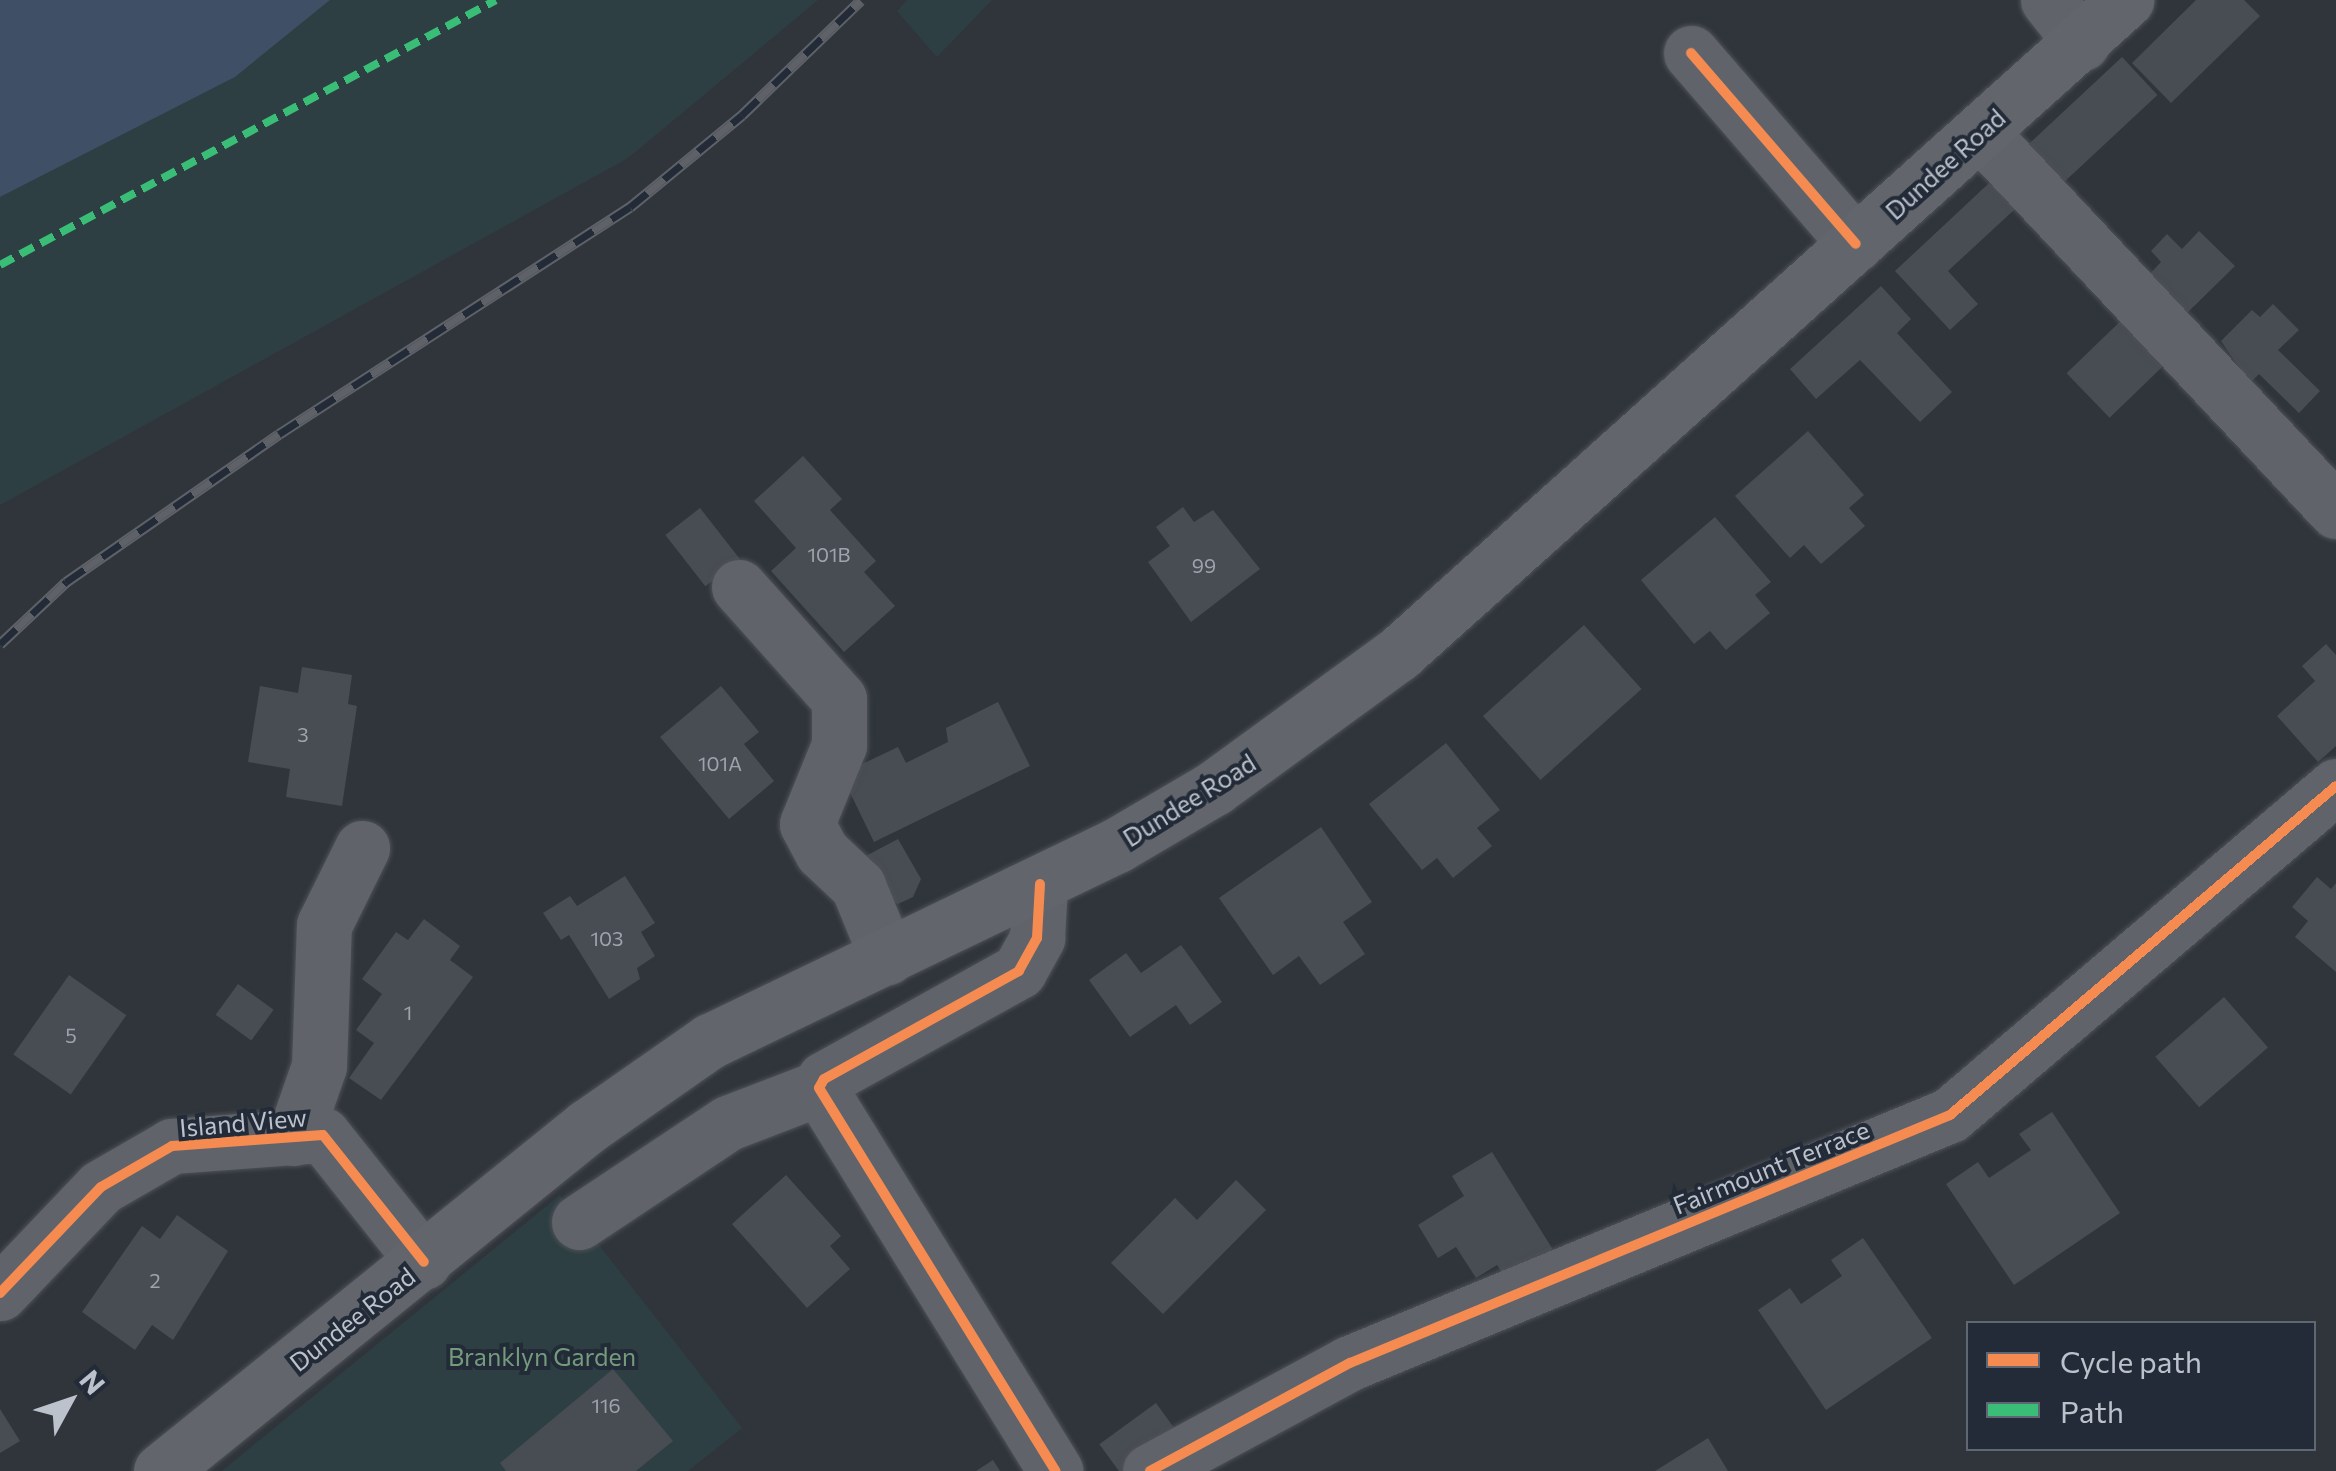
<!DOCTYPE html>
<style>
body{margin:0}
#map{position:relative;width:2336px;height:1471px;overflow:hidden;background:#30353c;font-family:Commissioner,sans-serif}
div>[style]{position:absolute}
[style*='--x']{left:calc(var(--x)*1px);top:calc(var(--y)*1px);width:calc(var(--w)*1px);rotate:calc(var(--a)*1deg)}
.green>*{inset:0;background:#2d3f42}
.water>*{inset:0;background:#3f4f66}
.building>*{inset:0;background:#484c53;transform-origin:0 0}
.roads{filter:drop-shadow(0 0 2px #4e5157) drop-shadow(0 0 2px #4e5157)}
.minor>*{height:55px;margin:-27.5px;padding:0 27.5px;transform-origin:27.5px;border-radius:27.5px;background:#60646a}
.major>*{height:55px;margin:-27.5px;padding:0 27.5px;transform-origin:27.5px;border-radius:27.5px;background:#62666c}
.rail>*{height:11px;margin-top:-5.5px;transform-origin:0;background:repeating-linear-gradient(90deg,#222b37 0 22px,#5e6268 0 44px);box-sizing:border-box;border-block:2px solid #5e6268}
.quiet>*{height:8px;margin-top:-4px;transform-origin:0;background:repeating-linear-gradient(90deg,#3abd76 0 15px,transparent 0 23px)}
.cycleway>*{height:10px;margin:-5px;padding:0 5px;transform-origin:5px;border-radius:5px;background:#f68b52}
span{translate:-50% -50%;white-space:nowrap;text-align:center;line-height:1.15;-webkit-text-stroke:8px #222b37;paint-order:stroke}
.number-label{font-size:20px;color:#9ea4ae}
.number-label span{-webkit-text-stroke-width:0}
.street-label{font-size:25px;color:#bbc2cc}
.park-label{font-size:25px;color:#749b7c}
.legend{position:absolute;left:1966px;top:1321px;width:350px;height:130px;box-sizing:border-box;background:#222b37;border:2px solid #5f6773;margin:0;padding:12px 18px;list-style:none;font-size:30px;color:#bbc2cc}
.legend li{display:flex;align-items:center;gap:20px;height:50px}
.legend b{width:50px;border:2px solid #5f6773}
.north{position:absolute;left:20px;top:1351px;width:100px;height:100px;-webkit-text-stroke:8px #222b37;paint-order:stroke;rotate:50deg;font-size:28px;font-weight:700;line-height:40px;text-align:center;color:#bbc2cc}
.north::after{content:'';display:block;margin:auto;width:35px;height:45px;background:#bbc2cc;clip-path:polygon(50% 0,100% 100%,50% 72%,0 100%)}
</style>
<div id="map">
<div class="green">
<i style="clip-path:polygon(330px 0,818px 0,628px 158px,0 505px,0 197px,235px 77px)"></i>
<i style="clip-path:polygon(907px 0,992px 0,937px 57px,897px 11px)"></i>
<i style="clip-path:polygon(560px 1195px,742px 1428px,688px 1471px,222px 1471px)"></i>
</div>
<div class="water">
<i style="clip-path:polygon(0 0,330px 0,235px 77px,0 197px)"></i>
</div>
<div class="building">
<i style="clip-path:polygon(2196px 0,2244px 0,2260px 16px,2171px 103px,2132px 63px)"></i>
<i style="left:2122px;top:57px;width:52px;height:137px;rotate:47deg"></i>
<i style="clip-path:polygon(2002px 171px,2027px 198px,1948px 271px,1978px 304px,1950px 330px,1895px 271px)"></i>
<i style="clip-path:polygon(2199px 231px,2235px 266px,2183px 317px,2145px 279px,2161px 262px,2151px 251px,2167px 234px,2182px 249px)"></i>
<i style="clip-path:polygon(1881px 286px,1911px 319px,1897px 333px,1952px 392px,1920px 422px,1860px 360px,1816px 399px,1790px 369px)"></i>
<i style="clip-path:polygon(2273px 304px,2299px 330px,2278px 350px,2320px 391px,2299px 413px,2259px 374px,2250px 383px,2221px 341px,2252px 310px,2260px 317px)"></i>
<i style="left:2132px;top:310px;width:62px;height:91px;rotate:46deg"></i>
<i style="clip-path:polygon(1808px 431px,1864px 495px,1849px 508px,1865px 526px,1821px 564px,1804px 545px,1790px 558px,1735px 496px)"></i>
<i style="clip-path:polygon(803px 456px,842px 499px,830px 510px,876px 561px,864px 572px,895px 606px,844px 652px,771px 571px,796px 548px,754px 501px)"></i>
<i style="clip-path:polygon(1183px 507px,1194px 522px,1213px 510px,1260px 569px,1191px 622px,1148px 562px,1170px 546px,1156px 527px)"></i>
<i style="left:700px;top:508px;width:65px;height:44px;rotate:52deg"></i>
<i style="clip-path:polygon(1715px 517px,1771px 582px,1755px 595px,1770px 613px,1726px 650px,1710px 631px,1694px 644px,1641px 580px)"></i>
<i style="left:1584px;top:625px;width:86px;height:136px;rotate:48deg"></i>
<i style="clip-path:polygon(2326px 644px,2336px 655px,2336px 746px,2318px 762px,2277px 716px,2315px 681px,2302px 666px)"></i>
<i style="clip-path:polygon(302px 667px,352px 675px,348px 704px,357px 706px,342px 806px,286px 797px,290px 769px,248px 762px,260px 686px,298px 693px)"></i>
<i style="clip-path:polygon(721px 686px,759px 732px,744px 744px,774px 781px,729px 819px,660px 737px)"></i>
<i style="clip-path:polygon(998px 702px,1030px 766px,874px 842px,841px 774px,898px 747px,906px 763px,948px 742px,946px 728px)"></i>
<i style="clip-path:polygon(1446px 743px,1500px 810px,1477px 828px,1492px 846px,1453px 878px,1437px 858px,1422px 870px,1369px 804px)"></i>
<i style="clip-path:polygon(1321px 827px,1372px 902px,1343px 922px,1365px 954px,1320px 985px,1299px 956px,1273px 975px,1219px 898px)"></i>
<i style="clip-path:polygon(898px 839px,921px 879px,913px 897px,898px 904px,881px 896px,860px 859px)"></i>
<i style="clip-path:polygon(625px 876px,655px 923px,641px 932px,655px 956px,637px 968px,640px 979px,609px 999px,569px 935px,561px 940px,543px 913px,570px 896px,577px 906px)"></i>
<i style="clip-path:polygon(2317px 877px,2331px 889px,2336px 883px,2336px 972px,2295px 937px,2308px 921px,2292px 907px)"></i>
<i style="clip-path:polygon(424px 919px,460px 946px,450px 960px,473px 977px,381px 1100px,349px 1078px,374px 1043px,356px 1030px,382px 994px,362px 979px,396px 932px,408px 940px)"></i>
<i style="clip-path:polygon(1181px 945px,1222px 1002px,1190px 1025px,1176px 1005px,1130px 1037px,1089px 980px,1126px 953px,1141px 973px)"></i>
<i style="left:69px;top:975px;width:70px;height:97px;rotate:35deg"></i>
<i style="left:238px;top:984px;width:44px;height:38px;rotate:36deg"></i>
<i style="left:2224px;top:997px;width:67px;height:91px;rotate:49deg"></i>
<i style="clip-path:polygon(2052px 1112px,2120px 1213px,2014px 1285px,1946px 1184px,1978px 1162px,1989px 1178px,2031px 1150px,2019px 1134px)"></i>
<i style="clip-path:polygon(1492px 1152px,1555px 1253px,1508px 1282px,1497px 1265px,1476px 1278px,1456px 1247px,1438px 1258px,1418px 1225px,1464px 1196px,1452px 1176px)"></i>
<i style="clip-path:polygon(786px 1175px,841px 1236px,830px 1246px,850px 1269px,807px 1308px,732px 1224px)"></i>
<i style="clip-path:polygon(1236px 1180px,1266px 1210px,1163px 1314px,1111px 1263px,1175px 1198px,1197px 1220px)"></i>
<i style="clip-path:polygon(177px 1215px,228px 1251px,173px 1340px,152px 1325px,135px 1350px,82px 1312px,142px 1226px,160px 1239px)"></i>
<i style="clip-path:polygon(1863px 1238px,1932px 1338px,1826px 1410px,1758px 1310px,1790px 1288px,1801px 1304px,1842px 1276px,1831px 1260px)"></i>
<i style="clip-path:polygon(613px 1369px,673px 1441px,636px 1471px,506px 1471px,500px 1463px)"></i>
<i style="left:1156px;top:1403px;width:37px;height:70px;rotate:54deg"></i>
<i style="clip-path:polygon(0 1409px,20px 1441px,0 1453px)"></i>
<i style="clip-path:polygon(1708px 1438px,1728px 1471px,1655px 1471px)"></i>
<i style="clip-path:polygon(993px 1460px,1000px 1471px,976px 1471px)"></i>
</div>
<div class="roads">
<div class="minor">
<i style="--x:2048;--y:0;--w:55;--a:51.7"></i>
<i style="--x:1691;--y:53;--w:252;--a:49.2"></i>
<i style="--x:1980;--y:132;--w:520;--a:46.79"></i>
<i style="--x:739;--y:587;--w:150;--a:48.2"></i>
<i style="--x:839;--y:699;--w:46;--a:90"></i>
<i style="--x:839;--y:745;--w:85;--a:112.1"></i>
<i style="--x:807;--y:824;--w:32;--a:62"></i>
<i style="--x:822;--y:852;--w:50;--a:43.4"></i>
<i style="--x:858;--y:886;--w:77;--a:67.8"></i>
<i style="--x:819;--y:1088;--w:450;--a:58.3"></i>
<i style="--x:819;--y:1088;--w:10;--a:-61"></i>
<i style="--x:824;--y:1079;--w:223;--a:-29"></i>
<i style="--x:1019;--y:971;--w:38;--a:-61"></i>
<i style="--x:1037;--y:938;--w:54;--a:-86.8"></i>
<i style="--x:294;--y:1138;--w:76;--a:-70.9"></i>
<i style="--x:319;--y:1066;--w:141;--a:-88"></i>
<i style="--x:324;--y:925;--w:86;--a:-63.7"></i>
<i style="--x:579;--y:1222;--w:179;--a:-33.6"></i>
<i style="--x:728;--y:1123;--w:97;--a:-21"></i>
<i style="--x:0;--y:1293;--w:146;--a:-46.4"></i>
<i style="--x:101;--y:1187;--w:82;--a:-30"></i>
<i style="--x:172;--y:1146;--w:151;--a:-4.2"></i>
<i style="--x:323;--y:1135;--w:162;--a:51.5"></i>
<i style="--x:1150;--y:1471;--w:227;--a:-28.4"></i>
<i style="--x:1350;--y:1363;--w:649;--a:-22.46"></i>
<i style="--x:1950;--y:1115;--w:507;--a:-40.44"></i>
</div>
<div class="major">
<i style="--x:161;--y:1471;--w:549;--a:-38.94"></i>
<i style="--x:588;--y:1126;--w:149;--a:-34.9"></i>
<i style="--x:710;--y:1041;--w:452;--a:-25.7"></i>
<i style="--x:1117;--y:845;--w:113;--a:-30.4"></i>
<i style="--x:1214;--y:788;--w:228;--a:-36.1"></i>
<i style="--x:1398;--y:654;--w:979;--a:-41.93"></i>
</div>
</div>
<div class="rail">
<i style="--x:0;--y:644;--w:91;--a:-43.2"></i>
<i style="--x:66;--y:582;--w:259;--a:-34.8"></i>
<i style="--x:279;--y:434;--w:418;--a:-32.9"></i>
<i style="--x:630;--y:207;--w:145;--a:-39.4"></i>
<i style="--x:742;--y:115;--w:165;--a:-44"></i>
</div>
<div class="quiet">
<i style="--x:0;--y:265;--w:562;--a:-28.11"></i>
</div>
<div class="cycleway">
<i style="--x:1691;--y:53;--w:252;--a:49.2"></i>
<i style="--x:1040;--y:884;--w:54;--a:93.2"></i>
<i style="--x:1037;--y:938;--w:38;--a:119"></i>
<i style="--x:1019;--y:971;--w:223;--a:151"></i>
<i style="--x:824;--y:1079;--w:10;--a:119"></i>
<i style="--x:819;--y:1088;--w:450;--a:58.3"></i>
<i style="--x:0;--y:1293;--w:146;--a:-46.4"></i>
<i style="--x:101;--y:1187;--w:82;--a:-30"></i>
<i style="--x:172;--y:1146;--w:151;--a:-4.2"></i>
<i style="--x:323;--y:1135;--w:162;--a:51.5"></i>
<i style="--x:1150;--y:1471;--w:227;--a:-28.4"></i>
<i style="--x:1350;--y:1363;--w:649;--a:-22.46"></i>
<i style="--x:1950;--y:1115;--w:507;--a:-40.44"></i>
</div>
<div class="number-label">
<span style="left:829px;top:554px">101B</span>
<span style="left:1204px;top:565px">99</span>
<span style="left:303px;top:734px">3</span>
<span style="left:720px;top:763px">101A</span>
<span style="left:607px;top:938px">103</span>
<span style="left:408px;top:1012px">1</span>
<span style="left:71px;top:1035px">5</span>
<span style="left:155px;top:1280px">2</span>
<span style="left:606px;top:1405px">116</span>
</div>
<div class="street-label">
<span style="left:1945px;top:164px;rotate:-42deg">Dundee Road</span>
<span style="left:1189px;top:800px;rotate:-32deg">Dundee Road</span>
<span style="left:243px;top:1122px;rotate:-5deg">Island View</span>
<span style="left:1771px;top:1167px;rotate:-22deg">Fairmount Terrace</span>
<span style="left:352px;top:1319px;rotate:-38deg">Dundee Road</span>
</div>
<div class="park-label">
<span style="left:542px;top:1356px">Branklyn Garden</span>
</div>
<ul class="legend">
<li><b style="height:12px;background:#f68b52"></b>Cycle path</li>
<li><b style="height:12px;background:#3abd76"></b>Path</li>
</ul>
<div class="north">N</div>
</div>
